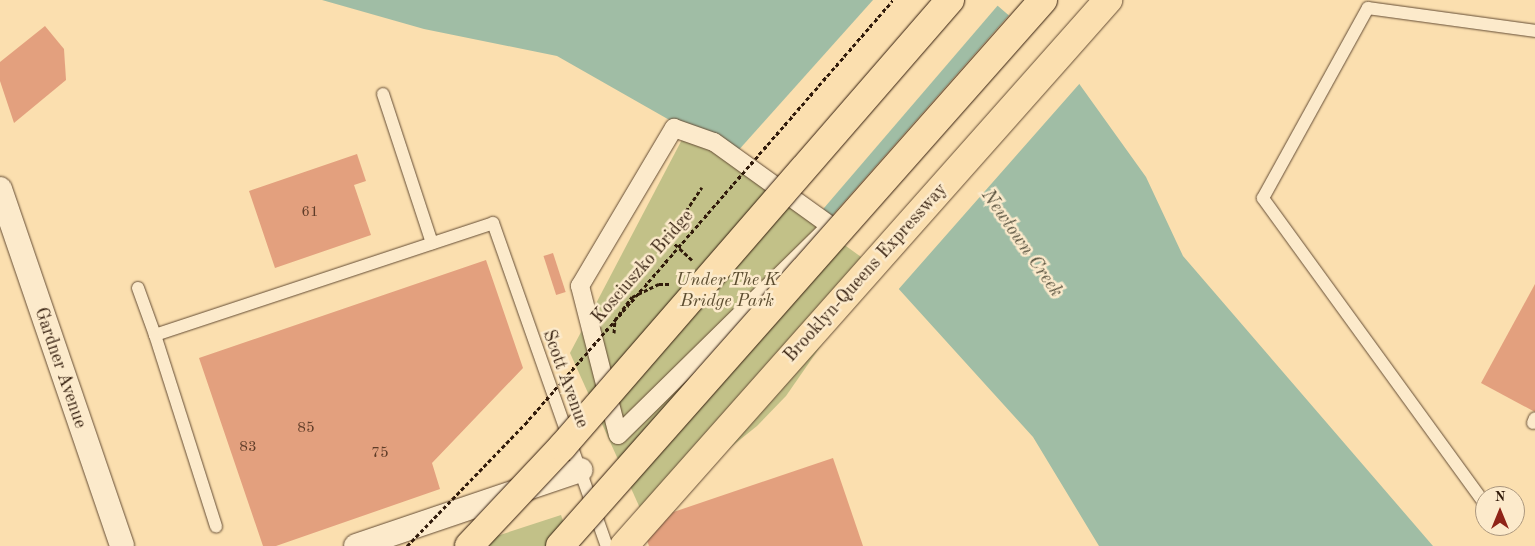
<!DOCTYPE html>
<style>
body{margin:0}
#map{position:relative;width:1535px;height:546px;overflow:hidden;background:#fbdfaf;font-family:"Old Standard TT",serif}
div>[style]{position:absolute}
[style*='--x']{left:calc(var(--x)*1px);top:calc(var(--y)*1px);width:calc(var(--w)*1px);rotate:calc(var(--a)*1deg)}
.green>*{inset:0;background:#c2c188}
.water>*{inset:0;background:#a0bda5}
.pier>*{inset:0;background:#fbdfaf}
.building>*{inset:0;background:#e3a07e;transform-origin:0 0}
.path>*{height:3px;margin-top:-1.5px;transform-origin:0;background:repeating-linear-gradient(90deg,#311b0b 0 4px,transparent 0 6.5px)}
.roads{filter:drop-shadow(0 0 1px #644c34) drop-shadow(0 0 1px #644c34)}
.service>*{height:12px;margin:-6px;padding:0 6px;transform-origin:6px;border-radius:6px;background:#fceacb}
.pedestrian>*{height:18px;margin:-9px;padding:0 9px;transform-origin:9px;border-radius:9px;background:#fceacb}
.minor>*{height:24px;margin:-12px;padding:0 12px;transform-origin:12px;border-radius:12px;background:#fceacb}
.motorway>*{height:28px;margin:-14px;padding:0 14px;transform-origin:14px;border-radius:14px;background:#fbdfaf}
.path-bridge>*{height:3px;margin-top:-1.5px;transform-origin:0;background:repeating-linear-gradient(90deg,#311b0b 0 4px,transparent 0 6.5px)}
.bridges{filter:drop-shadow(0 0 1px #311b0b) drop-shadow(0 0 1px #311b0b)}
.motorway-bridge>*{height:28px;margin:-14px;padding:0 14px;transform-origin:14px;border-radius:14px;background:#fbdfaf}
span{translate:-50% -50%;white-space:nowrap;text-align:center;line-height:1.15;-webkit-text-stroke:5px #fceacb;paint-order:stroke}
.number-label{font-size:15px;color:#5e3c28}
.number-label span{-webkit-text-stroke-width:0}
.street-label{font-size:18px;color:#311b0b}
.park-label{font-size:18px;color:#5c4d30;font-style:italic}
.water-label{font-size:19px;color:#524c39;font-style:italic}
.north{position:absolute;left:1475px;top:486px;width:50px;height:50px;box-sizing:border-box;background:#fceacb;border:1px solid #ab977e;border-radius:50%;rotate:0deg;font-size:14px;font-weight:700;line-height:20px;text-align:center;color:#311b0b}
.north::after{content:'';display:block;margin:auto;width:18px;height:22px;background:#8f2418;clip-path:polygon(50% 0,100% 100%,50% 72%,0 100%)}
</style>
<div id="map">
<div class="green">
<i style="clip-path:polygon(687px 130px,877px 265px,786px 396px,757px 426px,644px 517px,570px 353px)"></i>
<i style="clip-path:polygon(561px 515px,572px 546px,466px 546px)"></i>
</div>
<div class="water">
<i style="clip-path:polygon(322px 0,991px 0,1065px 64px,1146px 177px,1183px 256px,1433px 546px,1099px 546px,1033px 437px,877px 265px,687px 130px,557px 56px,424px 29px)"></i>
</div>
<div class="pier">
<i style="clip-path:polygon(873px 0,994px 0,999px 4px,812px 222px,728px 162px)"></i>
<i style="clip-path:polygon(1010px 14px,1066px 62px,1081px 82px,897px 291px,875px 267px,821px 228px)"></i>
</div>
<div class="building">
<i style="clip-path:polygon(45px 26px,64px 49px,66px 80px,14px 123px,0 81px,0 62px)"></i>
<i style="clip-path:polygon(357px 154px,366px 181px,354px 185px,371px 235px,275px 268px,249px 191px)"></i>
<i style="left:553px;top:253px;width:41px;height:10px;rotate:72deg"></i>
<i style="clip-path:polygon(486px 260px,523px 368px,432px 463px,440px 489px,276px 546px,263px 546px,199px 358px)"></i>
<i style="clip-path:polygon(1535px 284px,1535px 412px,1481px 383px)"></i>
<i style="clip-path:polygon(833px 458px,863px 546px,649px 546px,641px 523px)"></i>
</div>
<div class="path">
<i style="--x:692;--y:260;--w:33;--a:-137"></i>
<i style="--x:668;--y:238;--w:61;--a:-56.3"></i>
<i style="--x:614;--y:333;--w:13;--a:-86"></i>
<i style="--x:615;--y:320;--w:29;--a:-54"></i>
<i style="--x:632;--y:297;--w:30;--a:-26"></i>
<i style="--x:659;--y:284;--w:12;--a:0"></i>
</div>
<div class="roads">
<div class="service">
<i style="--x:383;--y:94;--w:157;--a:71.8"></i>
<i style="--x:138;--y:288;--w:50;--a:70.1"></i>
<i style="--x:155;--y:335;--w:356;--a:-18.3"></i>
<i style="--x:493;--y:223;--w:343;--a:70.6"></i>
<i style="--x:155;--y:335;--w:201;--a:72.3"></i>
<i style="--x:1533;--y:423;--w:5;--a:-68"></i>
<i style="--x:1485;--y:504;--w:378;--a:-126"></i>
<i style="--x:1263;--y:198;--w:217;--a:-61.1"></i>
<i style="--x:1368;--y:8;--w:169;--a:7.8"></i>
</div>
<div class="pedestrian">
<i style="--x:674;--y:128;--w:42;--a:19.3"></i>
<i style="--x:714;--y:142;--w:144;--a:35.7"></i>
<i style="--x:831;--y:226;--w:298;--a:135.5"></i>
<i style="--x:618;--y:435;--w:154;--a:-104.3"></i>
<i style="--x:580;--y:286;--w:184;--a:-59.3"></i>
</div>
<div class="minor">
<i style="--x:0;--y:189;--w:377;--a:71.1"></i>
<i style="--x:356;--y:546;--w:237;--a:-18.7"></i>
</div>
<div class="motorway">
<i style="--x:624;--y:546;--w:730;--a:-48.44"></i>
</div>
</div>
<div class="path-bridge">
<i style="--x:407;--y:546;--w:170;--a:-46"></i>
<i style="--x:525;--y:424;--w:561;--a:-49.04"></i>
</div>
<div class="bridges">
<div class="motorway-bridge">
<i style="--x:469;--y:546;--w:136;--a:-46.8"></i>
<i style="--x:562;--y:447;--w:592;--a:-49.04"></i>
<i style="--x:560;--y:546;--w:729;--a:-48.5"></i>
</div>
</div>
<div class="number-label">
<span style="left:310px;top:213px">61</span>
<span style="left:306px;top:429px">85</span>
<span style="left:248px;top:448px">83</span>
<span style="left:380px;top:454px">75</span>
</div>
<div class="street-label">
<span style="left:643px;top:267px;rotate:-49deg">Kosciuszko Bridge</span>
<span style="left:866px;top:273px;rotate:-48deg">Brooklyn-Queens Expressway</span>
<span style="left:60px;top:368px;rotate:71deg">Gardner Avenue</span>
<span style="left:565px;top:379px;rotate:70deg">Scott Avenue</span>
</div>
<div class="park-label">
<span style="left:727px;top:291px">Under The K<br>Bridge Park</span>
</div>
<div class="water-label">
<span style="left:1021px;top:244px;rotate:55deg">Newtown Creek</span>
</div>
<div class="north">N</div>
</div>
